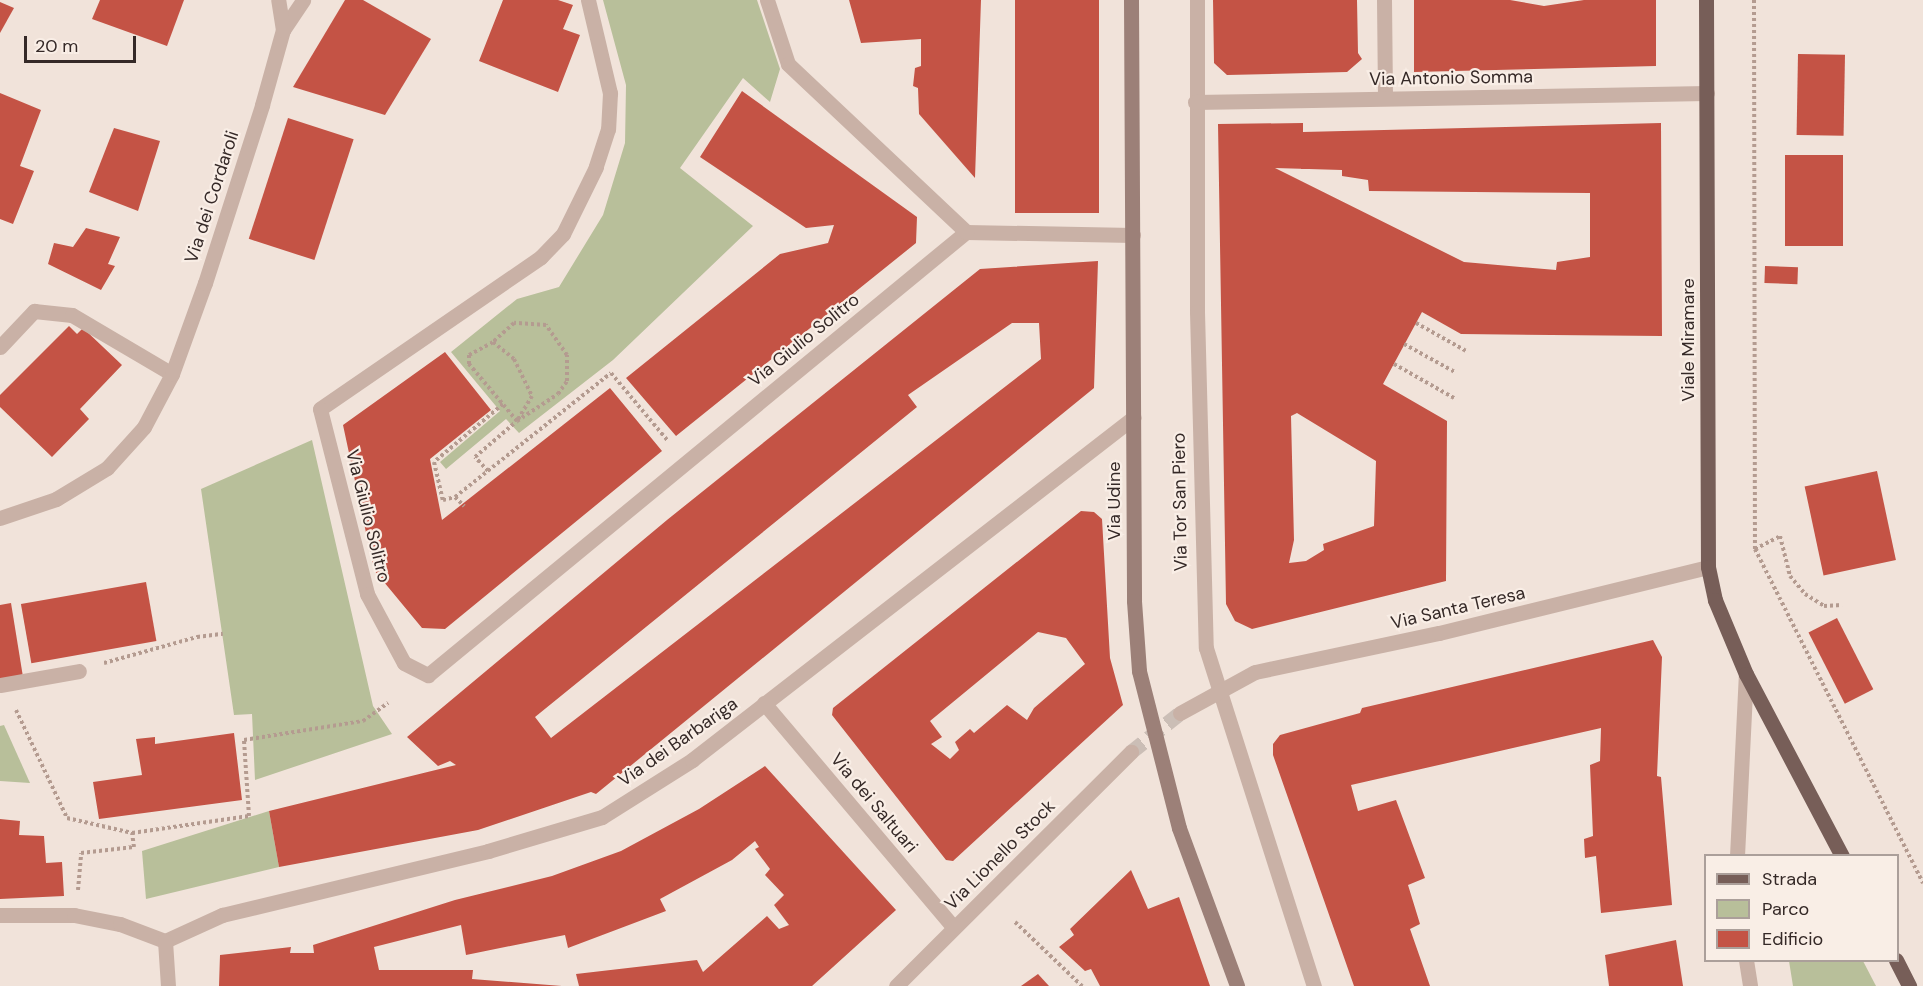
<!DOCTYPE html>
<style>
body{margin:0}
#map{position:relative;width:1923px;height:986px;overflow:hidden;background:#f1e3da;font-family:"DM Sans",sans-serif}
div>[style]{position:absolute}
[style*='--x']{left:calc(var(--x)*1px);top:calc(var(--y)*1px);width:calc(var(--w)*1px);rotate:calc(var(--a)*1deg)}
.green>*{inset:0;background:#b8bf9a}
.building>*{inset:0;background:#c45345;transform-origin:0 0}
.tertiary-tunnel>*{height:15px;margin-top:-7.5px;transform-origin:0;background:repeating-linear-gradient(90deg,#cbbeb6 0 15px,transparent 0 23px)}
.path>*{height:4px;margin-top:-2px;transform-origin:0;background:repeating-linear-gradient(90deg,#b49b90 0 3px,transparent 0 6px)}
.service>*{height:15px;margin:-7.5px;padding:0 7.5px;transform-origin:7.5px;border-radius:7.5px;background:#c9b1a6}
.minor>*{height:15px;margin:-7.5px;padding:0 7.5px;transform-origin:7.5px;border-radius:7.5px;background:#c9b1a6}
.tertiary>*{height:15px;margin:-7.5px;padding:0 7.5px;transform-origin:7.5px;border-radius:7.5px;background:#c9b1a6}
.secondary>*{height:15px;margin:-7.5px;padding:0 7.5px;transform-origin:7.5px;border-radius:7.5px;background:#9c8078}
.primary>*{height:15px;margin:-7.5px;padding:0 7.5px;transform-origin:7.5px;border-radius:7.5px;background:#775e58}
span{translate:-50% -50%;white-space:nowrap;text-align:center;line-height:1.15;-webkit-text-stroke:4.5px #f9eee6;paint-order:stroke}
.street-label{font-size:18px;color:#352927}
.legend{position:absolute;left:1704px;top:854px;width:195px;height:108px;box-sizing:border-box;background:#f9eee6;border:2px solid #ab9f9a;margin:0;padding:8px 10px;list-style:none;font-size:18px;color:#352927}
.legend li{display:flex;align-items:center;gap:12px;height:30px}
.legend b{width:30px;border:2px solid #ab9f9a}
.scale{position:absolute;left:24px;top:36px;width:112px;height:27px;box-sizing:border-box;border:3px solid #352927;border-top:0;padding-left:8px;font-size:18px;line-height:21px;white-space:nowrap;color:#352927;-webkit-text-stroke:4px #f9eee6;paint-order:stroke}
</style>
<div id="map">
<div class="green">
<i style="clip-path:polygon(603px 0,757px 0,780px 69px,770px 102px,743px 78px,680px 168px,753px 226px,613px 360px,519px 433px,506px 419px,446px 469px,440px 462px,500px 411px,451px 352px,517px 299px,559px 287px,603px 215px,625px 143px,626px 85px)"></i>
<i style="clip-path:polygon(312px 440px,373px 706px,392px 734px,255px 780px,252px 714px,234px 715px,201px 489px)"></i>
<i style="clip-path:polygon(4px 725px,30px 783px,0 781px,0 726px)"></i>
<i style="clip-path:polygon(269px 811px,279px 867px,146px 899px,142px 851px)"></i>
<i style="clip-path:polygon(1789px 961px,1863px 961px,1876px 986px,1793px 986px)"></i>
</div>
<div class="building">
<i style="clip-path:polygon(100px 0,184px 0,167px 46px,92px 19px)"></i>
<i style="clip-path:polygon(345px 0,363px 0,431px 39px,385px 115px,293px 87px)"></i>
<i style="clip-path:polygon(503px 0,558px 0,573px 5px,563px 29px,580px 35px,558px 92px,479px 61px)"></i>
<i style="clip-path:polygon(849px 0,981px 0,975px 178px,919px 114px,918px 88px,913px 86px,915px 68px,921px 66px,921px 39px,861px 43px)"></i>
<i style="left:1015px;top:0;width:84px;height:213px"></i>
<i style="clip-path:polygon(1213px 0,1357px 0,1358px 53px,1362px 59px,1347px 72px,1227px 75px,1214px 63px)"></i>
<i style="clip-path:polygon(1414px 0,1510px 0,1544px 6px,1584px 0,1656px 0,1656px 66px,1414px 72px)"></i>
<i style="clip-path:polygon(0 2px,14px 8px,0 33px)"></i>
<i style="left:1798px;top:54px;width:47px;height:81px;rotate:1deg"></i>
<i style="clip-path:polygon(742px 91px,917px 217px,916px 243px,676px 436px,626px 378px,780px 254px,828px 243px,834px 225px,806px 228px,700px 157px)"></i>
<i style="clip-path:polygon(0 93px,41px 110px,20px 166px,34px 171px,13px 224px,0 219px)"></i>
<i style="left:288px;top:118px;width:69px;height:127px;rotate:18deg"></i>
<i style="clip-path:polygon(evenodd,1303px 123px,1303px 132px,1661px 123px,1662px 336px,1461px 334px,1422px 312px,1383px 384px,1447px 421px,1446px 581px,1252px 629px,1235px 621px,1226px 604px,1218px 124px,1303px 123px,1275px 168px,1342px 170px,1342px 176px,1368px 180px,1369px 191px,1590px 193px,1590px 257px,1557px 262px,1556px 270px,1464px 262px,1275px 168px,1303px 123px,1297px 413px,1376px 461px,1374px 526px,1323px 544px,1324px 550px,1306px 561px,1289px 563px,1294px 540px,1291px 416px,1297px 413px)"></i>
<i style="clip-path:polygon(114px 128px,160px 141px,138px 211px,89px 192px)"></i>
<i style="left:1785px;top:155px;width:58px;height:91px"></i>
<i style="clip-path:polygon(86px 228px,120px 237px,108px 264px,115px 266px,101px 290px,48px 264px,54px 243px,73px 247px)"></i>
<i style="clip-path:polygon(evenodd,1098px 261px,1094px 388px,596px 794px,591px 792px,478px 830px,279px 867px,269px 811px,456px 765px,450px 761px,438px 766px,407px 737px,667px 520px,980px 269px,1098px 261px,1012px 323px,1039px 323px,1041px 359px,551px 738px,535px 717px,917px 407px,908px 395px,1012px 323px)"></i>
<i style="left:1765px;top:266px;width:33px;height:17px;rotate:2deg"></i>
<i style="clip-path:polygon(69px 326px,77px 334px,83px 328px,122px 365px,80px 409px,89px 419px,52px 457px,0 407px,0 395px)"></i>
<i style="clip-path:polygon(445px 352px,491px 410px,430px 459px,442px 520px,610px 388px,662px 451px,445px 629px,422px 628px,374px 570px,343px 425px)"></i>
<i style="left:1877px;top:471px;width:91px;height:74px;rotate:78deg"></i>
<i style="clip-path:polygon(evenodd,1081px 511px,1094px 512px,1102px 519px,1110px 658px,1123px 705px,953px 861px,946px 860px,832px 715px,833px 708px,1081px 511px,1038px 632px,1066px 638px,1085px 664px,1034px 708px,1027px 720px,1007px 705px,974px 733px,970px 729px,955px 742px,959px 750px,950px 759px,931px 744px,942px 737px,930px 721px,1038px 632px)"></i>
<i style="left:146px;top:582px;width:60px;height:127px;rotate:80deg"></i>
<i style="clip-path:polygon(11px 603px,23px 677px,0 681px,0 605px)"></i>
<i style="left:1837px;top:618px;width:80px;height:32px;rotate:63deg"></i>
<i style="clip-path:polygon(1653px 640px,1662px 657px,1657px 776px,1661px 777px,1672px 905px,1601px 913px,1596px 856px,1585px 858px,1584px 839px,1593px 836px,1590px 765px,1600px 761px,1601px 728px,1351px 785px,1358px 811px,1396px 800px,1425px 878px,1408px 885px,1420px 924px,1410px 929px,1430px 986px,1354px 986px,1273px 755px,1273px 744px,1280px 735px,1360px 713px,1362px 708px)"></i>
<i style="clip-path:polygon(234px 733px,242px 800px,99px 819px,93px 782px,142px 775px,136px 739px,155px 737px,155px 744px)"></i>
<i style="clip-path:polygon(765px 766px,896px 910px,812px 986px,579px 986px,576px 974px,697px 960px,703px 972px,767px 916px,779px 929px,789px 925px,774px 905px,784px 895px,765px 875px,770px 869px,755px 849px,759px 847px,755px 841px,732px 860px,660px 899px,666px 911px,568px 948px,565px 935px,466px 955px,461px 925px,374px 947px,379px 970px,473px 970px,472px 979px,562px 986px,219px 986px,220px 955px,291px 947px,290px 953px,314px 953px,313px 945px,455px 900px,552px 876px,621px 851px,699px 809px)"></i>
<i style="clip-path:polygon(0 819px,20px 821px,19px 835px,44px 836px,46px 863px,62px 862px,64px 896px,0 899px)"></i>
<i style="clip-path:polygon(1131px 870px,1148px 909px,1179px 897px,1210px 986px,1100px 986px,1091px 969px,1085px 971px,1059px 947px,1074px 935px,1070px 929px)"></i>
<i style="clip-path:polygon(1676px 940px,1683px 986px,1609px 986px,1605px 955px)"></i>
<i style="clip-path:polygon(1038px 974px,1049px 986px,1021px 986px)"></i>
</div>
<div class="tertiary-tunnel">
<i style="--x:1131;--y:752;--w:63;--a:-38.5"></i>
</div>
<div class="path">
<i style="--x:1754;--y:0;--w:549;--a:89.9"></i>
<i style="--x:1755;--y:549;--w:374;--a:63.3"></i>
<i style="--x:1416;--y:323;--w:57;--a:29.2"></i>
<i style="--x:1404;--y:344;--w:58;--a:28.8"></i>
<i style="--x:1394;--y:364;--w:69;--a:29.5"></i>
<i style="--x:503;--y:404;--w:90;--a:140"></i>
<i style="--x:434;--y:462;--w:39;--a:77"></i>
<i style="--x:443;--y:500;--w:12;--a:-14"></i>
<i style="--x:455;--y:497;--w:199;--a:-38.5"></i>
<i style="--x:611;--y:373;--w:89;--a:50"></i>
<i style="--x:488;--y:471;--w:19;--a:-133"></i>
<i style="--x:475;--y:457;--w:55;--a:-40.6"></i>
<i style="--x:517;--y:421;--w:75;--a:-130.1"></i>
<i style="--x:469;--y:364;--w:9;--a:-90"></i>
<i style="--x:469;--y:355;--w:27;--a:-28"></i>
<i style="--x:493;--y:342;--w:27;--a:39"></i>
<i style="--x:514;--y:359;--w:41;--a:64.1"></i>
<i style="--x:532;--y:396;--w:29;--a:121"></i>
<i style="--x:517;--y:421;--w:49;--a:-33.4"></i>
<i style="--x:558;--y:394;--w:16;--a:-55"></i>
<i style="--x:567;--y:381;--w:26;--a:-90"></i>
<i style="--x:567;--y:355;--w:37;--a:-125"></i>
<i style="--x:546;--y:325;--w:32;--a:-176"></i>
<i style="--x:514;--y:323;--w:28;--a:138"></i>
<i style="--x:455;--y:497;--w:13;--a:45"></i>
<i style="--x:1755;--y:549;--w:28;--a:-27"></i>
<i style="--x:1780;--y:536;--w:41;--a:76"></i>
<i style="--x:1790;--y:576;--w:23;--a:50"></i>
<i style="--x:1805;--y:594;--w:22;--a:32"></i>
<i style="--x:1824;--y:606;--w:18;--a:-3"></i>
<i style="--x:104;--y:663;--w:97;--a:-15.6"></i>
<i style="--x:197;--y:637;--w:26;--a:-7"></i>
<i style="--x:16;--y:710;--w:119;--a:64.7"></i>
<i style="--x:67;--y:818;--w:67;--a:13"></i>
<i style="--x:132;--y:833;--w:118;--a:-8.3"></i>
<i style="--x:249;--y:816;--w:76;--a:-93.8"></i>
<i style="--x:244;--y:740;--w:121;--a:-9.1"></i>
<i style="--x:363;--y:721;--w:31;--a:-36"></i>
<i style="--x:78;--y:890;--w:37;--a:-85"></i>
<i style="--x:81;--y:853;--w:53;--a:-6.5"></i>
<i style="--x:134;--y:847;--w:14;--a:-98"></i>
<i style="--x:1015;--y:922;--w:93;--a:43.7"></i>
</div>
<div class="service">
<i style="--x:0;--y:685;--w:80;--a:-10"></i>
</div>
<div class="minor">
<i style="--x:588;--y:0;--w:96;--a:76.7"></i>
<i style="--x:610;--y:93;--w:36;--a:93"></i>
<i style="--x:608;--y:129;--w:40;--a:108"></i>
<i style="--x:596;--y:167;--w:75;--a:116.2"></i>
<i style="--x:563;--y:234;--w:32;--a:134"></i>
<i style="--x:541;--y:257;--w:268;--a:145.5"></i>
<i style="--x:320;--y:409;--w:191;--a:75.7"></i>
<i style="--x:367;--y:594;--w:78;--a:61.8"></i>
<i style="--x:404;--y:663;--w:27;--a:27"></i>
<i style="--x:428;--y:675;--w:697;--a:-39.47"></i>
<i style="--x:966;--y:232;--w:167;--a:1"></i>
<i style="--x:767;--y:0;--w:67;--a:71.8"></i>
<i style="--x:788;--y:64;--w:245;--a:43.3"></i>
<i style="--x:1197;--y:0;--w:312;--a:90"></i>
<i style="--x:1197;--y:312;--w:336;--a:88.5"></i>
<i style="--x:1206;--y:648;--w:355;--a:72.3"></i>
<i style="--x:1384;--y:0;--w:98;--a:89.4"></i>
<i style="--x:283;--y:30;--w:36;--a:-56"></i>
<i style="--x:1195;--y:102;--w:512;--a:-1.01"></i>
<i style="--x:0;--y:347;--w:50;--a:-46.6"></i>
<i style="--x:34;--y:311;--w:38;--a:6"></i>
<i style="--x:72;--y:315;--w:116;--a:30.5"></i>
<i style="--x:0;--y:518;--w:59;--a:-18.7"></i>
<i style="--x:56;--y:499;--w:60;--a:-31.3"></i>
<i style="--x:107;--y:468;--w:55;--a:-47.9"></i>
<i style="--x:144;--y:427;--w:60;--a:-62.2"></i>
<i style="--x:172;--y:374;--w:97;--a:-70.1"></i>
<i style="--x:205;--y:283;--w:187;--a:-72.2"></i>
<i style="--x:262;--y:105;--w:78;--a:-74.4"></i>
<i style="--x:283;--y:30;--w:30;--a:-99"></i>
<i style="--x:764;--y:703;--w:294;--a:49.8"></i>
<i style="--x:1737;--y:856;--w:182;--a:-87.2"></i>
<i style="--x:0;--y:915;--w:74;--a:0"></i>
<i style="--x:74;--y:915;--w:47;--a:11.1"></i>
<i style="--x:120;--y:924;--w:48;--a:20.7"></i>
<i style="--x:165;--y:941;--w:63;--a:-24.5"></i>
<i style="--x:222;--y:915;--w:274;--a:-13.5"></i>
<i style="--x:488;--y:851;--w:119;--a:-16.6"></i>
<i style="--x:602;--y:817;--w:107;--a:-32.3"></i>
<i style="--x:692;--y:760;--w:559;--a:-37.81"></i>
<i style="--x:165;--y:941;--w:45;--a:86.2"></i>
<i style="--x:1746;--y:960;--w:26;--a:81"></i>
<i style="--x:896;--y:986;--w:332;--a:-44.9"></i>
</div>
<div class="tertiary">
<i style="--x:1180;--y:713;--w:85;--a:-28.7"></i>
<i style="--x:1255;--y:672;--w:188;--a:-12"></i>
<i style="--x:1439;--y:633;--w:277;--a:-13.8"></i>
</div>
<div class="secondary">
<i style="--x:1131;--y:0;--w:601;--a:89.71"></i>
<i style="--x:1134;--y:601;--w:70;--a:85.9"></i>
<i style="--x:1139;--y:671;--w:162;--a:75.7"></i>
<i style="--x:1179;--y:828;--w:168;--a:69.8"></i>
</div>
<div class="primary">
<i style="--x:1706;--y:0;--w:567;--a:89.8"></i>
<i style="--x:1708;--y:567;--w:34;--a:78"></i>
<i style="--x:1715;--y:600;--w:80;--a:67.3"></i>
<i style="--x:1746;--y:674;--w:206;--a:62.2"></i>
<i style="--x:1896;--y:960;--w:29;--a:63"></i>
</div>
<div class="street-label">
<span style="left:1451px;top:78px;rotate:-1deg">Via Antonio Somma</span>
<span style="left:212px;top:197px;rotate:-72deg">Via dei Cordaroli</span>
<span style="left:804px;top:340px;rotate:-39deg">Via Giulio Solitro</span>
<span style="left:1688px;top:340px;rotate:-90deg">Viale Miramare</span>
<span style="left:1114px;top:501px;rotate:-90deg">Via Udine</span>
<span style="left:1180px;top:502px;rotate:-91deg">Via Tor San Piero</span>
<span style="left:368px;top:516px;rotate:76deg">Via Giulio Solitro</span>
<span style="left:1458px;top:608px;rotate:-13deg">Via Santa Teresa</span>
<span style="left:678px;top:742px;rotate:-35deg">Via dei Barbariga</span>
<span style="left:874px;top:803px;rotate:50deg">Via dei Saltuari</span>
<span style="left:1000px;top:855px;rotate:-45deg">Via Lionello Stock</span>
</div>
<ul class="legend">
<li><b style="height:8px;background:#775e58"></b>Strada</li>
<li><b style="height:16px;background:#b8bf9a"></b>Parco</li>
<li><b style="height:16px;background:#c45345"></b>Edificio</li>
</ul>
<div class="scale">20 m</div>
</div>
